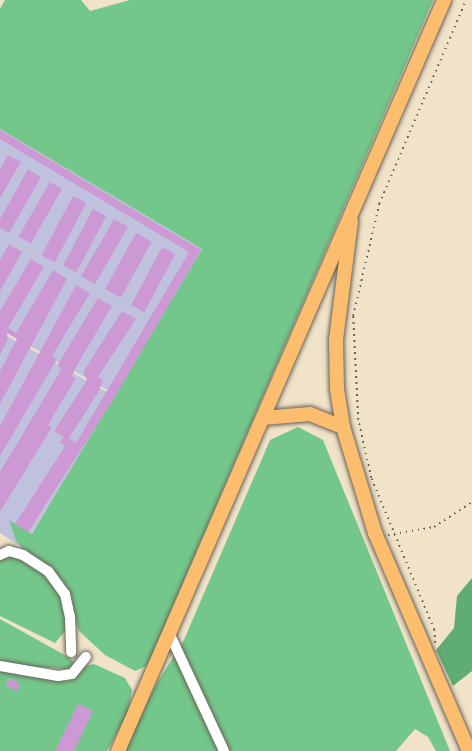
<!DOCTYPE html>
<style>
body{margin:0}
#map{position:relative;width:472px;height:751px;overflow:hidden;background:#f1e3c8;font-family:Pangolin,sans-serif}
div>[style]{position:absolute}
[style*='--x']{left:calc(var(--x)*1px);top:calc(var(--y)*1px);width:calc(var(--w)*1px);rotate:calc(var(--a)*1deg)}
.industrial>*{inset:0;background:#c0c2dd}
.green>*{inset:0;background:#74c78a}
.forest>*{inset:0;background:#5fac76}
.building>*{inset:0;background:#cc99d5;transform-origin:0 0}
.path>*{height:1.5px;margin-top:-0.75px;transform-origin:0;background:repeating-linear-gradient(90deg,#676258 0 1.5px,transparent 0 6px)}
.roads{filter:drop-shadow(0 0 2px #676258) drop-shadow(0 0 2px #676258)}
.minor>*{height:10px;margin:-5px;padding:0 5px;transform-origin:5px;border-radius:5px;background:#fff}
.major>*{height:14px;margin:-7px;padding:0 7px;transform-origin:7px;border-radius:7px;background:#fcbd6f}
span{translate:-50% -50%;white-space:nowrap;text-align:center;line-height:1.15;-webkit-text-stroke:5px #f6f6f2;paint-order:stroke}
</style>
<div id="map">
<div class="industrial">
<i style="clip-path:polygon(0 129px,202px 249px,116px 395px,0 329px)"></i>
<i style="clip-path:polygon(0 332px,116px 397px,23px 548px,0 533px)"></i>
</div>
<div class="green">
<i style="clip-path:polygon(5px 0,81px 0,90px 11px,130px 0,433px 0,151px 657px,146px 666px,135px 671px,105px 655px,79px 631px,67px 596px,16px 541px,9px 520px,32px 534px,202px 249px,0 129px,0 9px)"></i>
<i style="clip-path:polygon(298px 427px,323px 440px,450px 751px,436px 751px,428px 737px,415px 729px,396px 751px,123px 751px,155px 686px,183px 642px,270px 440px)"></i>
<i style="clip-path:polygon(7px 555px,30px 562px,50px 580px,64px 600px,66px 630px,55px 643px,0 616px,0 560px)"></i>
<i style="clip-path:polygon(0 619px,70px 658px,75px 664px,67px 669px,19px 666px,0 661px)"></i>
<i style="clip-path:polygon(94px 664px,125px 678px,132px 690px,128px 713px,107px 751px,0 751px,0 671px,68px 681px,85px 666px)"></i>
</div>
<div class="forest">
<i style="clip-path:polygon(472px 578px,472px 671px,453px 686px,436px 650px,454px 628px,457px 596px)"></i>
</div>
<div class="building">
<i style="clip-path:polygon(0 130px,201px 250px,113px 400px,28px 532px,15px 524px,65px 446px,60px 443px,64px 437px,54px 431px,87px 380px,83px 372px,122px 311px,136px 319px,98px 377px,103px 380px,99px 391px,69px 438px,76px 443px,189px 252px,0 139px)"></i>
<i style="clip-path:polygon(8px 155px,21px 162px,0 198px,0 169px)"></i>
<i style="clip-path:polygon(28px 169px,41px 177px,9px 233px,0 228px,0 219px)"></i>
<i style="left:50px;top:182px;width:14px;height:63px;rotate:30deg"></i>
<i style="left:73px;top:196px;width:15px;height:67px;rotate:28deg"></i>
<i style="left:93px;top:209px;width:15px;height:64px;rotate:28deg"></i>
<i style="left:114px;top:219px;width:16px;height:66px;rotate:30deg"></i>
<i style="left:136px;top:233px;width:18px;height:64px;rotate:29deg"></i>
<i style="clip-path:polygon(9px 244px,22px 252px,0 291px,0 260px)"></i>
<i style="left:162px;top:247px;width:15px;height:66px;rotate:28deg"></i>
<i style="clip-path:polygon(31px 259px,44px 267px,8px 328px,16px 333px,53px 270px,67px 279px,0 404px,0 371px,17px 339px,7px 333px,8px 340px,0 354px,0 311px)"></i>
<i style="clip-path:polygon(76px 285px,90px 293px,52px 356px,57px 359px,0 456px,0 426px)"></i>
<i style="clip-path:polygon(98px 298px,112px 306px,76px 367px,72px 376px,76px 378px,48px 425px,52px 427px,0 512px,0 472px,61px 370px,58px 364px)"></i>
<i style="left:9px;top:678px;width:13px;height:8px;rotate:27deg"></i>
<i style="clip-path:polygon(78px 704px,93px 711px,74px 751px,55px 751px)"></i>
</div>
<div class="path">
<i style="--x:388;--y:535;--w:47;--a:-9.9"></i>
<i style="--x:434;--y:527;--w:45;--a:-33.3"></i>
<i style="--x:435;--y:643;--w:13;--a:-94"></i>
<i style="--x:434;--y:630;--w:165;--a:-112.5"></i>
<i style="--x:371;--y:478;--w:59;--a:-102.6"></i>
<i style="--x:358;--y:420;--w:104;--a:-92.8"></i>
<i style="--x:353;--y:316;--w:115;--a:-76.9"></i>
<i style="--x:379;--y:204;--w:222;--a:-66.9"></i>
</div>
<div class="roads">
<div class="minor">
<i style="--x:0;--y:555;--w:10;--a:-24"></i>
<i style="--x:9;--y:551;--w:15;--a:16"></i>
<i style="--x:23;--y:555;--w:30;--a:33"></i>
<i style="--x:48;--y:571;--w:29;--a:54"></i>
<i style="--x:65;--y:594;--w:24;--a:78"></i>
<i style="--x:70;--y:617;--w:35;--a:88"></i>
<i style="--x:170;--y:635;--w:128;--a:65"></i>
<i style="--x:0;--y:666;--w:59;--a:9.8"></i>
<i style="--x:58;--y:676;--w:14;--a:-8"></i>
<i style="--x:72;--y:674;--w:22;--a:-51"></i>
</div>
<div class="major">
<i style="--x:351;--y:221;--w:120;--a:97.2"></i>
<i style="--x:336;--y:340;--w:49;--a:88.8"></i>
<i style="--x:337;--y:389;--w:38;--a:81"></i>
<i style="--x:343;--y:427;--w:111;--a:73.2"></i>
<i style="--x:375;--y:533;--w:237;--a:66.7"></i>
<i style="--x:263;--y:418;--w:47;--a:-4.9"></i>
<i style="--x:310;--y:414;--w:35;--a:22"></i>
<i style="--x:118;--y:751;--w:819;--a:-66.53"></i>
</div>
</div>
</div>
